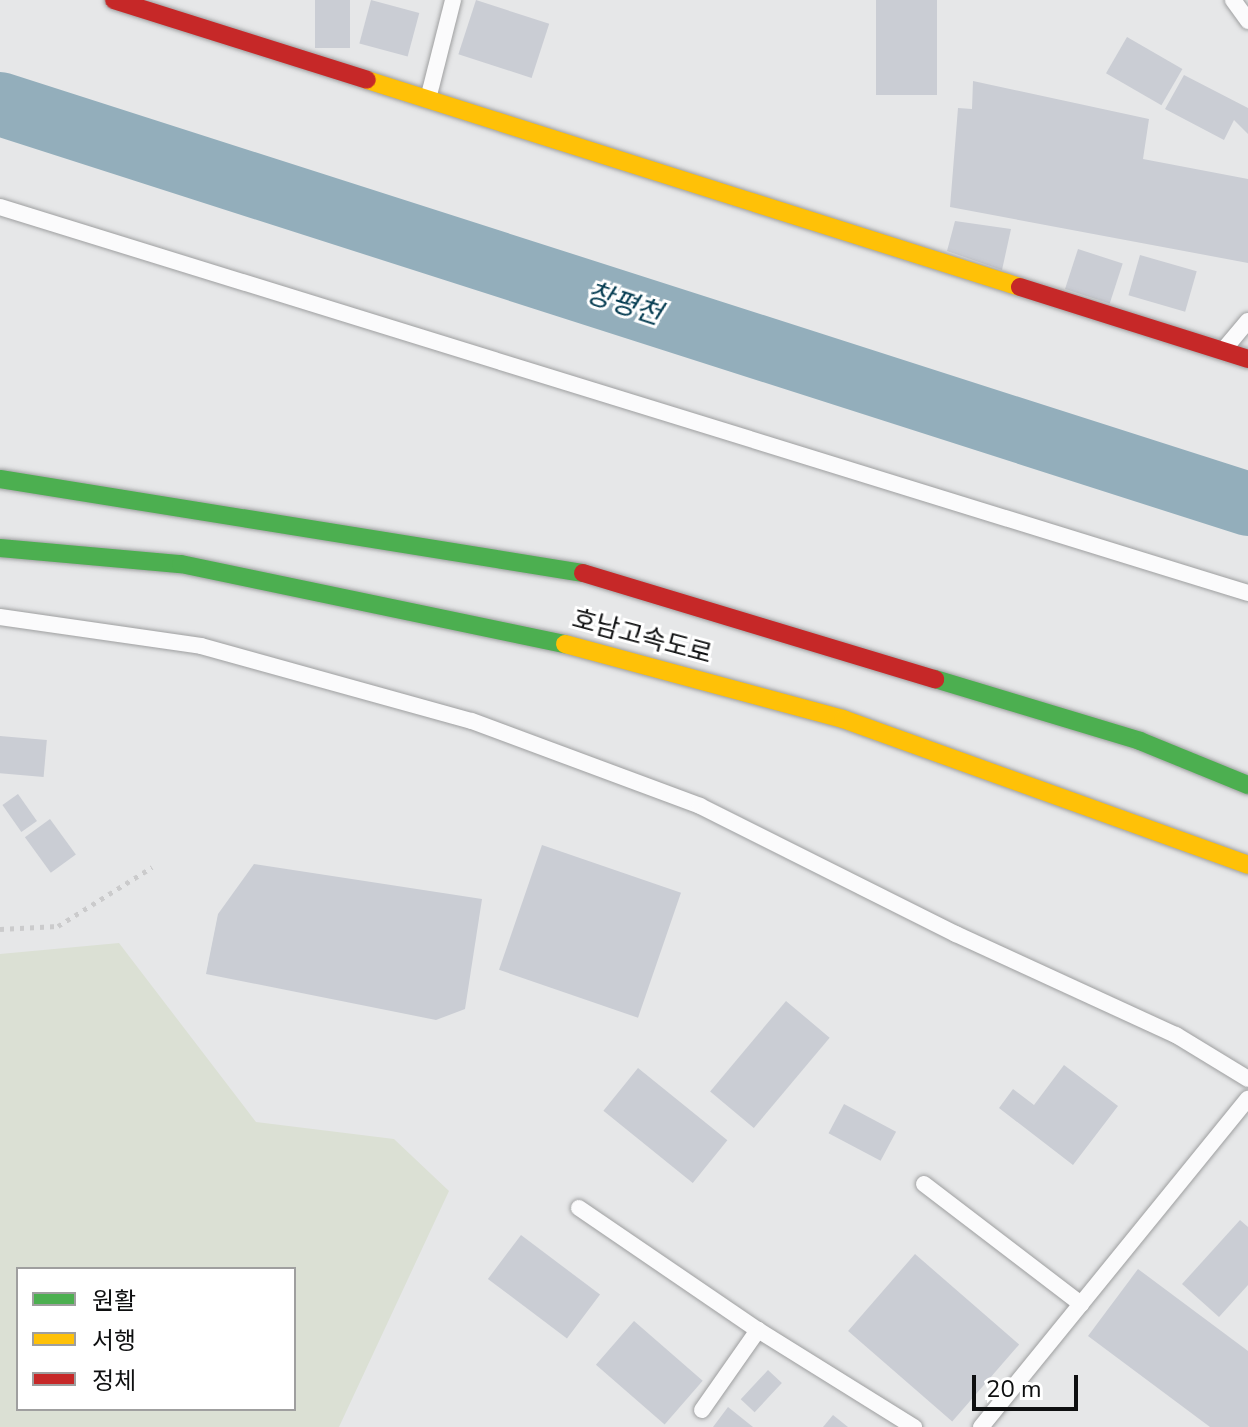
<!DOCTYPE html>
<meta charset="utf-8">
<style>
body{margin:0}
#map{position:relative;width:1248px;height:1427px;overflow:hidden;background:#e6e7e8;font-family:"Nunito Sans","Noto Sans KR",sans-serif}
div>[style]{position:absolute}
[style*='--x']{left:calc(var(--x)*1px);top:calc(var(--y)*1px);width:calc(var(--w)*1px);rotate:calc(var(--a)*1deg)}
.green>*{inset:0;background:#dbe0d4}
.river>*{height:64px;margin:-32px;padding:0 32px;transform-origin:32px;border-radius:32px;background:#93aebb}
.building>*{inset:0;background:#cacdd4;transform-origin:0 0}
.path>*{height:5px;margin-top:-2.5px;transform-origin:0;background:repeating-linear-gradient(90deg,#cbcbcc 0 4px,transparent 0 10px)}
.roads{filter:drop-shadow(0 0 2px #9e9fa0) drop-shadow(0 0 2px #9e9fa0)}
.lane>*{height:16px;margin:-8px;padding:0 8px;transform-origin:8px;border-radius:8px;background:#fbfbfc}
.fast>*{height:18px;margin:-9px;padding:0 9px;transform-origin:9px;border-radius:9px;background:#4caf50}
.slow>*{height:18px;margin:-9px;padding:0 9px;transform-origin:9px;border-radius:9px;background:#ffc107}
.jam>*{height:18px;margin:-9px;padding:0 9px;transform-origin:9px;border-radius:9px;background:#c62828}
span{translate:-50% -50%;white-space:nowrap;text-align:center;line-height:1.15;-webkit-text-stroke:6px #fff;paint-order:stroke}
.street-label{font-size:26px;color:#0e0f10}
.water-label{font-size:28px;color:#053c51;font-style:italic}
.legend{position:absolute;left:16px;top:1267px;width:280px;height:144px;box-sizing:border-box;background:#fff;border:2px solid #9f9f9f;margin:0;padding:10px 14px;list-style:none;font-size:24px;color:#0e0f10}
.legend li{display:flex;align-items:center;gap:16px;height:40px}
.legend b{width:40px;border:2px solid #9f9f9f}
.scale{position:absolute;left:972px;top:1375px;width:106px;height:36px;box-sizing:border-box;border:4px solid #0e0f10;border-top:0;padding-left:10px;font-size:24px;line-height:28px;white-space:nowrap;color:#0e0f10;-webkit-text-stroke:6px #fff;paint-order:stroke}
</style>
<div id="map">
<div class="green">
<i style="clip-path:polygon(evenodd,119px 943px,256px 1122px,394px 1139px,449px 1191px,339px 1427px,0 1427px,0 954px,119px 943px,18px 1269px,294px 1269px,294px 1409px,18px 1409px,18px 1269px)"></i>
</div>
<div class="river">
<i style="--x:0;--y:104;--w:1311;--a:17.77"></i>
</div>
<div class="building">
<i style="left:315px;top:0;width:35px;height:48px"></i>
<i style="left:371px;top:0;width:50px;height:45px;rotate:15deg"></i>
<i style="left:476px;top:0;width:77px;height:57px;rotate:18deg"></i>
<i style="left:876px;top:0;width:61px;height:95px"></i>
<i style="left:1127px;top:37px;width:64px;height:42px;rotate:30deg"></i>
<i style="clip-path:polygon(1184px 75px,1248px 108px,1248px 134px,1234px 120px,1224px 140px,1165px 109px)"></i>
<i style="clip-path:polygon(973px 81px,1149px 119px,1143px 159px,1248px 179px,1248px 263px,950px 207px,958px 108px,972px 109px)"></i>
<i style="clip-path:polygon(955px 221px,1011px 229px,1002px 270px,947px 251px)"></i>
<i style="left:1078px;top:249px;width:47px;height:42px;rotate:18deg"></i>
<i style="left:1140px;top:255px;width:59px;height:42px;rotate:16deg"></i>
<i style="left:0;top:736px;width:47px;height:37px;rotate:5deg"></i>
<i style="left:18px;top:794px;width:33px;height:19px;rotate:55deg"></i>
<i style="left:50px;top:819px;width:44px;height:31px;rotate:54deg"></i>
<i style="left:542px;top:845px;width:147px;height:132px;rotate:19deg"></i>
<i style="clip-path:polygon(254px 864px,482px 899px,465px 1009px,436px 1020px,206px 974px,218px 914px)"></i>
<i style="left:786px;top:1001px;width:57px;height:118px;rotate:40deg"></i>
<i style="clip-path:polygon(1064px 1065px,1118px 1106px,1073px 1165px,999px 1108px,1013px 1089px,1034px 1105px)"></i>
<i style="left:638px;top:1068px;width:115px;height:55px;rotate:39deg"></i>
<i style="left:844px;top:1104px;width:59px;height:33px;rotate:28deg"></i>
<i style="clip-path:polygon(1240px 1220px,1248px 1227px,1248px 1285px,1219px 1317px,1182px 1284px)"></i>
<i style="left:521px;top:1235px;width:99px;height:55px;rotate:37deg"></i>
<i style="left:915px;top:1254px;width:138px;height:102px;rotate:41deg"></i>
<i style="clip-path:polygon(1138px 1269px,1248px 1351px,1248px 1427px,1210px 1427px,1088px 1336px)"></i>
<i style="left:634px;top:1321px;width:91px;height:58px;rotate:41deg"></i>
<i style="left:768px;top:1370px;width:19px;height:40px;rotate:43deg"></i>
<i style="clip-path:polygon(728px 1407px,753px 1427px,713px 1427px)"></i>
<i style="clip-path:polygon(833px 1415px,848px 1427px,823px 1427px)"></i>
</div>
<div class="path">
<i style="--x:0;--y:929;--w:58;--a:-3"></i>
<i style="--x:58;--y:926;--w:111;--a:-32.1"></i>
</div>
<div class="roads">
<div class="lane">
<i style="--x:1233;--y:0;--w:26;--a:54"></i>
<i style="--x:428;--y:99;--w:102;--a:-75.8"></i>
<i style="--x:0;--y:207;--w:1306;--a:17.19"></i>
<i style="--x:1226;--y:347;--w:34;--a:-50"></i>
<i style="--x:0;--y:617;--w:203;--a:8.2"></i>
<i style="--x:201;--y:646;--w:281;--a:15.5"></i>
<i style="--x:472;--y:721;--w:243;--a:20.4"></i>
<i style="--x:700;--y:806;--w:286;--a:26.6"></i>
<i style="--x:956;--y:934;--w:242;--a:24.7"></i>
<i style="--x:1176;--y:1035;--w:84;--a:31.4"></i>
<i style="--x:924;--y:1184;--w:198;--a:37.4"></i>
<i style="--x:579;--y:1208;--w:217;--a:34.3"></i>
<i style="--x:758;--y:1330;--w:184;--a:31.9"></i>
<i style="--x:702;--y:1410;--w:98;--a:-55"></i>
<i style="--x:981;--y:1427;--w:423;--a:-50.9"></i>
</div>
<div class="fast">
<i style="--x:0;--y:479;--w:591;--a:9.16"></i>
<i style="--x:0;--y:548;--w:182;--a:5.1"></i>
<i style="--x:181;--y:564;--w:392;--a:11.8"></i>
<i style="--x:935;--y:679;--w:214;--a:16.8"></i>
<i style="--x:1140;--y:741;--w:117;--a:22.2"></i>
</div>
<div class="slow">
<i style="--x:367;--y:80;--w:685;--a:17.59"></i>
<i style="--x:565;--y:644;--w:288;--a:15.1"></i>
<i style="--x:843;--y:719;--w:431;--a:19.8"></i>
</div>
<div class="jam">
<i style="--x:114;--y:0;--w:265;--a:17.5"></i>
<i style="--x:1020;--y:287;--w:239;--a:17.5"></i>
<i style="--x:583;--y:573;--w:368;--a:16.8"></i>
</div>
</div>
<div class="street-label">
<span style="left:642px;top:637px;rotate:15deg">호남고속도로</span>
</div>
<div class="water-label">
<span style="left:624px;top:304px;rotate:18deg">창평천</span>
</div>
<ul class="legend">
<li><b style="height:10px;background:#4caf50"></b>원활</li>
<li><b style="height:10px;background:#ffc107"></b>서행</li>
<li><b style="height:10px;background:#c62828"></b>정체</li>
</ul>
<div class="scale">20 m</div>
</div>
